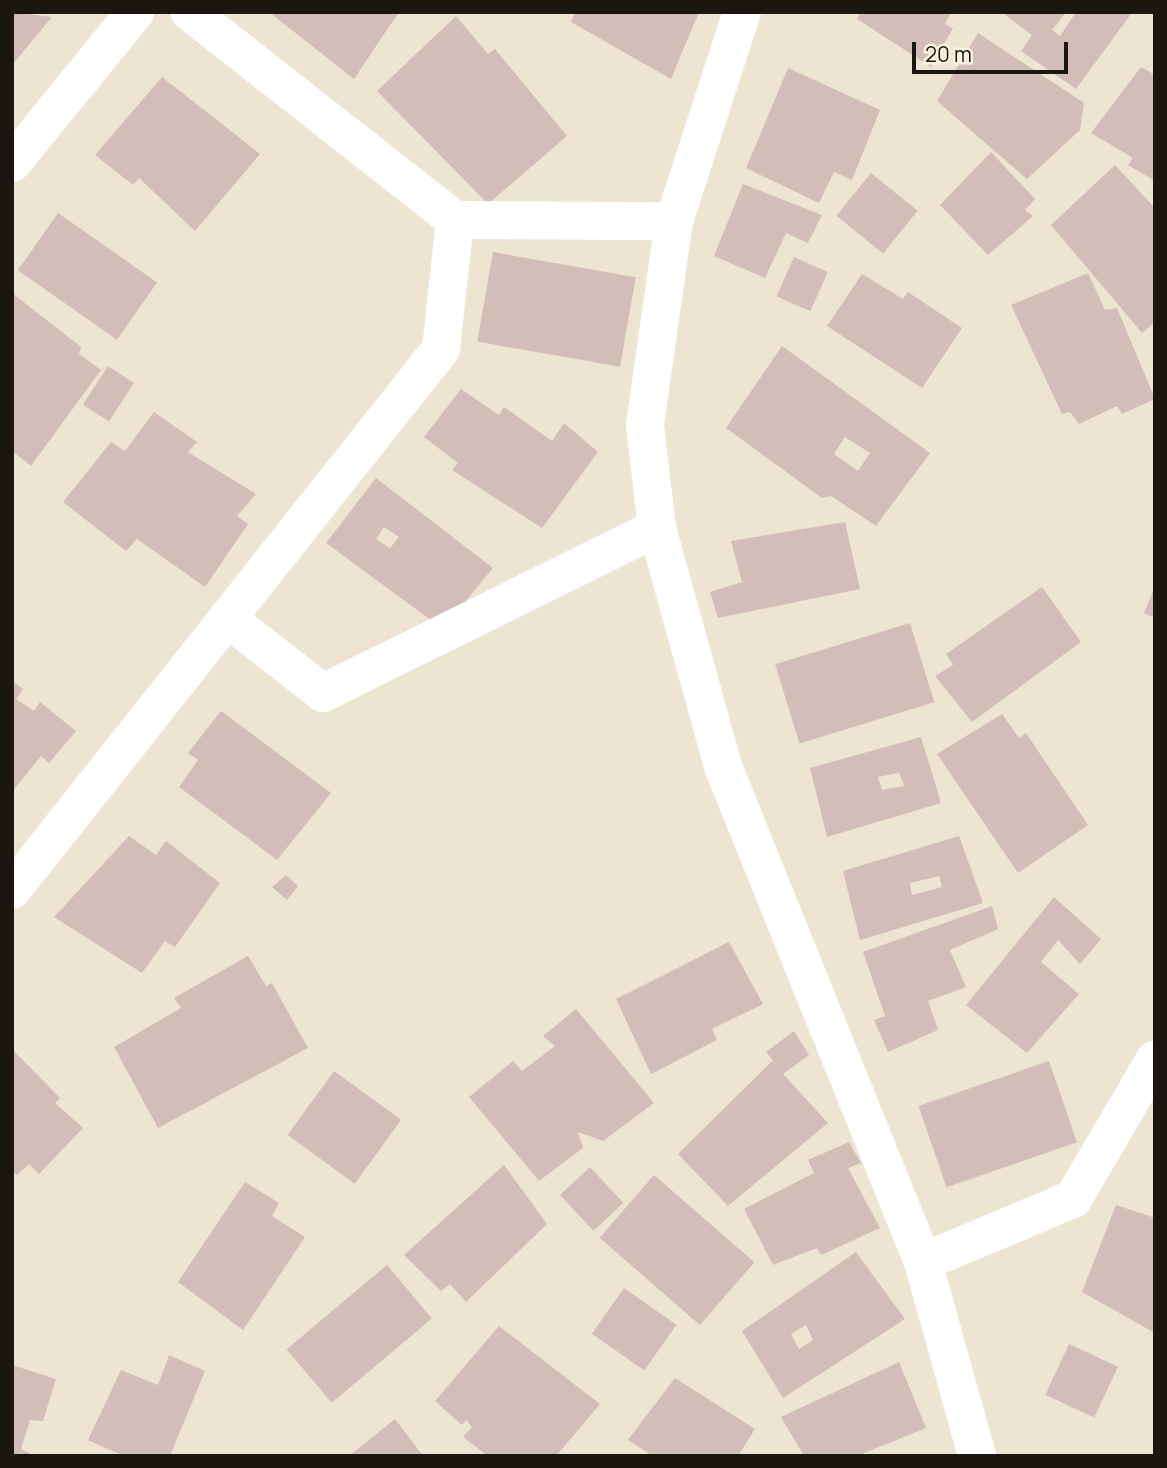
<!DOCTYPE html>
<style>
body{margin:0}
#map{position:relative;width:1167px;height:1468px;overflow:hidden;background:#ede5d2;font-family:Manrope,sans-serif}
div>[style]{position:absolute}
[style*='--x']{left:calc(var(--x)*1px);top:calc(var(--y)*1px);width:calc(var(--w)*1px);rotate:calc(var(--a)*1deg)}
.building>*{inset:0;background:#d3bdb8;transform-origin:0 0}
.street>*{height:38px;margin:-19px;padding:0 19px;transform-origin:19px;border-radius:19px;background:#fff}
span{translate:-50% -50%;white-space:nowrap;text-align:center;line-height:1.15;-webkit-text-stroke:5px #faf2df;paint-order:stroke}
.frame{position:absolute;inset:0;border:14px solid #1a1711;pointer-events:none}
.scale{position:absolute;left:912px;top:42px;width:156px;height:32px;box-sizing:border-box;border:4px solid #1a1711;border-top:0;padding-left:9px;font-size:21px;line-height:24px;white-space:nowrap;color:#1a1711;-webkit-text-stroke:5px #faf2df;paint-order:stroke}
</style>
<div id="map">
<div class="building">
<i style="clip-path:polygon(12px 12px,52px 17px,12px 65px)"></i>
<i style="clip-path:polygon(269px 12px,399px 12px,354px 79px)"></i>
<i style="clip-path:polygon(575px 12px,699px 12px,671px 79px,571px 22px)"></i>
<i style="clip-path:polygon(861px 12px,951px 12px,945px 24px,953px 28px,931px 67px,857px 19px)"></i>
<i style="clip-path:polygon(1001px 12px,1066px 12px,1052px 30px,1060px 36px,1076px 12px,1131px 14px,1076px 89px,1021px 51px,1032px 35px)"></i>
<i style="clip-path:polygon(456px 16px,488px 54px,495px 49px,567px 136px,488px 204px,377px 91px)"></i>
<i style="clip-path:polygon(978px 33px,1084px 103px,1080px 130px,1027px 179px,937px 101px)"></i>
<i style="clip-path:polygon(1141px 67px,1155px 75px,1155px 181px,1128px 165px,1133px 158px,1091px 133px)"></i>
<i style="clip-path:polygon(788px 68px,880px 110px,852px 180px,834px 172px,819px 203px,746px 168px)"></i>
<i style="clip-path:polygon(162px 77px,260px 154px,195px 231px,139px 178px,133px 185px,95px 155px)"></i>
<i style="clip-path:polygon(991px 152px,1035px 199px,1025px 210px,1033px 216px,988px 255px,940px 205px)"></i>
<i style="clip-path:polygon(1115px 165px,1155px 208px,1155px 322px,1142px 333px,1051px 225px)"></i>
<i style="left:871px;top:173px;width:60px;height:55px;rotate:39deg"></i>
<i style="clip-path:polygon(743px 184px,822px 215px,808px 243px,786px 233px,765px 278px,714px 256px)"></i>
<i style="left:58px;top:213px;width:121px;height:70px;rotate:35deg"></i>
<i style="left:493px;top:252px;width:145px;height:91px;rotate:10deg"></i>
<i style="left:794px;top:257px;width:37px;height:43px;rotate:24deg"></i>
<i style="clip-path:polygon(1088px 273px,1105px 310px,1117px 308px,1155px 399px,1122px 414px,1117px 406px,1079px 424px,1070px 412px,1062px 414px,1011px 305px)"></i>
<i style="clip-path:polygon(862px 274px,903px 299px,908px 292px,962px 328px,922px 388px,827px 326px)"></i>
<i style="clip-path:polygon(12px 293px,81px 347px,79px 354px,101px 370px,31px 466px,12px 451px)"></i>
<i style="clip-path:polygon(evenodd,782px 346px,930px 453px,876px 526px,831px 496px,822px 498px,726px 428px,782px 346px,845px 437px,870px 453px,858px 471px,834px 454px,845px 437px)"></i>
<i style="left:108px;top:366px;width:31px;height:46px;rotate:33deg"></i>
<i style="clip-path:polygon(461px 389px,499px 415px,504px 407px,552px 441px,564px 423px,598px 452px,542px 528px,452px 470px,458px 463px,424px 437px)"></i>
<i style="clip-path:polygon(154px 412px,197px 442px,188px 452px,256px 494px,237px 516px,248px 524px,205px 587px,137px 539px,126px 551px,63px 502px,111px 442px,125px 451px)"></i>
<i style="clip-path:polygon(evenodd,376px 478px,493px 568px,443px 629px,326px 543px,376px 478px,384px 527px,399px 537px,390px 548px,376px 539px,384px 527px)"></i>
<i style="clip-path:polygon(845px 522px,860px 589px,718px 618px,710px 592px,742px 582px,731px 541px)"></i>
<i style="clip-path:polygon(1042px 587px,1081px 642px,972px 722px,935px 676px,953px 665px,946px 654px)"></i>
<i style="clip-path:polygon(1155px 587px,1155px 618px,1144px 613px)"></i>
<i style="left:910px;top:623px;width:83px;height:141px;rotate:73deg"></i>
<i style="clip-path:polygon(12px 681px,23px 689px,16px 699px,34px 711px,40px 702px,76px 731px,49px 763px,41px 756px,12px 792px)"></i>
<i style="clip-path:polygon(221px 711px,331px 793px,277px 860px,179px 787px,198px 760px,188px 753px)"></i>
<i style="clip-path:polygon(1002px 714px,1019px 738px,1026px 733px,1088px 825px,1018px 873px,937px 754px)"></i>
<i style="clip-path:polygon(evenodd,921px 737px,941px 803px,827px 837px,810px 768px,921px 737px,899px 773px,904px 786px,882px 790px,878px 777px,899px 773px)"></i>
<i style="clip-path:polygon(129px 836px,156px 855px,166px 841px,220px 883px,175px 947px,165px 941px,142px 973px,54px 917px)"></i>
<i style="clip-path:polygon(evenodd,959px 836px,983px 903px,860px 940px,843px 871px,959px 836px,939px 876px,942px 887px,912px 895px,910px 883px,939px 876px)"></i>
<i style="clip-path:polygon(286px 875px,298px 886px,287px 900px,272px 887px)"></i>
<i style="clip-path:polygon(1054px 897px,1101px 939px,1080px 964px,1058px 940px,1041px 962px,1079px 994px,1027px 1053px,966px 1005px)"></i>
<i style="clip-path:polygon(992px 906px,998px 929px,950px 950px,966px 987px,928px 1001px,938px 1030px,888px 1052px,874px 1020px,885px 1016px,863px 952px)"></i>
<i style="clip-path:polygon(729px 942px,763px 1004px,712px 1029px,717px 1040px,651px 1074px,616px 999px)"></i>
<i style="clip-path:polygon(248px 956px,266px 986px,272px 983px,308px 1048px,158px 1128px,114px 1047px,181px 1008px,174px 998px)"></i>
<i style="clip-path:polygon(576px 1009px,654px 1103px,603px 1141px,578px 1132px,583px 1148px,539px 1181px,469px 1097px,513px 1061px,522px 1071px,555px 1046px,543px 1036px)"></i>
<i style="clip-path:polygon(794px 1031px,809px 1055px,783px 1074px,828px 1123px,728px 1206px,678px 1154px,772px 1061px,778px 1067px,766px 1052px)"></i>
<i style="clip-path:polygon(12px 1049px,60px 1098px,55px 1103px,83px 1128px,39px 1174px,29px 1164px,17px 1175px,12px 1171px)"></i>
<i style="left:1049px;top:1061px;width:86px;height:138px;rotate:71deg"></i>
<i style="left:334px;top:1071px;width:83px;height:79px;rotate:36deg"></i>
<i style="clip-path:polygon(849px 1142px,861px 1163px,848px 1168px,880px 1228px,821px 1255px,817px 1248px,773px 1265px,744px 1209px,814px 1173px,808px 1160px)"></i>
<i style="clip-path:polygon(504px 1165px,547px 1224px,466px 1302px,450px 1284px,441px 1291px,404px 1255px)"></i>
<i style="left:590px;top:1167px;width:49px;height:41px;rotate:47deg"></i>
<i style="left:654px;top:1175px;width:133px;height:83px;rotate:41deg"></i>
<i style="clip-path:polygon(245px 1182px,279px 1203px,272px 1216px,305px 1237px,243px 1330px,178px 1282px)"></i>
<i style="clip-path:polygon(1116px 1205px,1155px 1218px,1155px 1333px,1082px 1292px)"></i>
<i style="clip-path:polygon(evenodd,856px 1252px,905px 1319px,783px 1398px,742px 1331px,856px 1252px,806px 1325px,813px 1340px,799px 1349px,791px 1334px,806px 1325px)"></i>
<i style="left:387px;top:1265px;width:70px;height:131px;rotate:50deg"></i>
<i style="left:624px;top:1288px;width:64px;height:56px;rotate:35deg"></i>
<i style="clip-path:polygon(499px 1326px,600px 1404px,556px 1456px,488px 1456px,463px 1437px,472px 1427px,466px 1420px,462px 1425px,435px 1401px)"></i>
<i style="left:1069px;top:1344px;width:54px;height:56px;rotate:25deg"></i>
<i style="clip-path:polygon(169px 1355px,205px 1371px,170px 1456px,124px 1456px,88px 1440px,121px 1370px,158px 1385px)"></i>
<i style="clip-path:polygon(899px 1362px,926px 1428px,857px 1456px,804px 1456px,781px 1417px)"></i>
<i style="clip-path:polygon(12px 1365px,56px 1379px,43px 1421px,30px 1420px,21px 1449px,35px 1456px,12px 1456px)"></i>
<i style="clip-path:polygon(675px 1378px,755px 1429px,738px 1456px,653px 1456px,628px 1440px)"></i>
<i style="clip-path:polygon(395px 1419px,423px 1456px,349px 1456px)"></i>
</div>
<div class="street">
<i style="--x:742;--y:12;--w:220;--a:108"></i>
<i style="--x:674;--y:221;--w:207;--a:98.1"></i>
<i style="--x:645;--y:426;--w:103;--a:83.3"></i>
<i style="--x:657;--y:528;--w:250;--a:74.5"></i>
<i style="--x:724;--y:769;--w:532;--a:68.02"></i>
<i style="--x:923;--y:1262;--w:201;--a:74.4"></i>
<i style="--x:12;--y:163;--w:195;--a:-50.8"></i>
<i style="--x:455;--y:220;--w:219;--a:0.3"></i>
<i style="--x:227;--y:618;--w:122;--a:38"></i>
<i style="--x:323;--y:693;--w:373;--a:-26.3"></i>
<i style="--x:12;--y:890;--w:690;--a:-51.59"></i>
<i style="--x:441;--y:349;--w:130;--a:-83.8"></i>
<i style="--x:455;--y:220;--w:337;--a:-141.9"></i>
<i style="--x:923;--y:1262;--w:163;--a:-22.8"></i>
<i style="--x:1073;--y:1199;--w:162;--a:-59.6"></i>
</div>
<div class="frame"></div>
<div class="scale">20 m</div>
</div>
